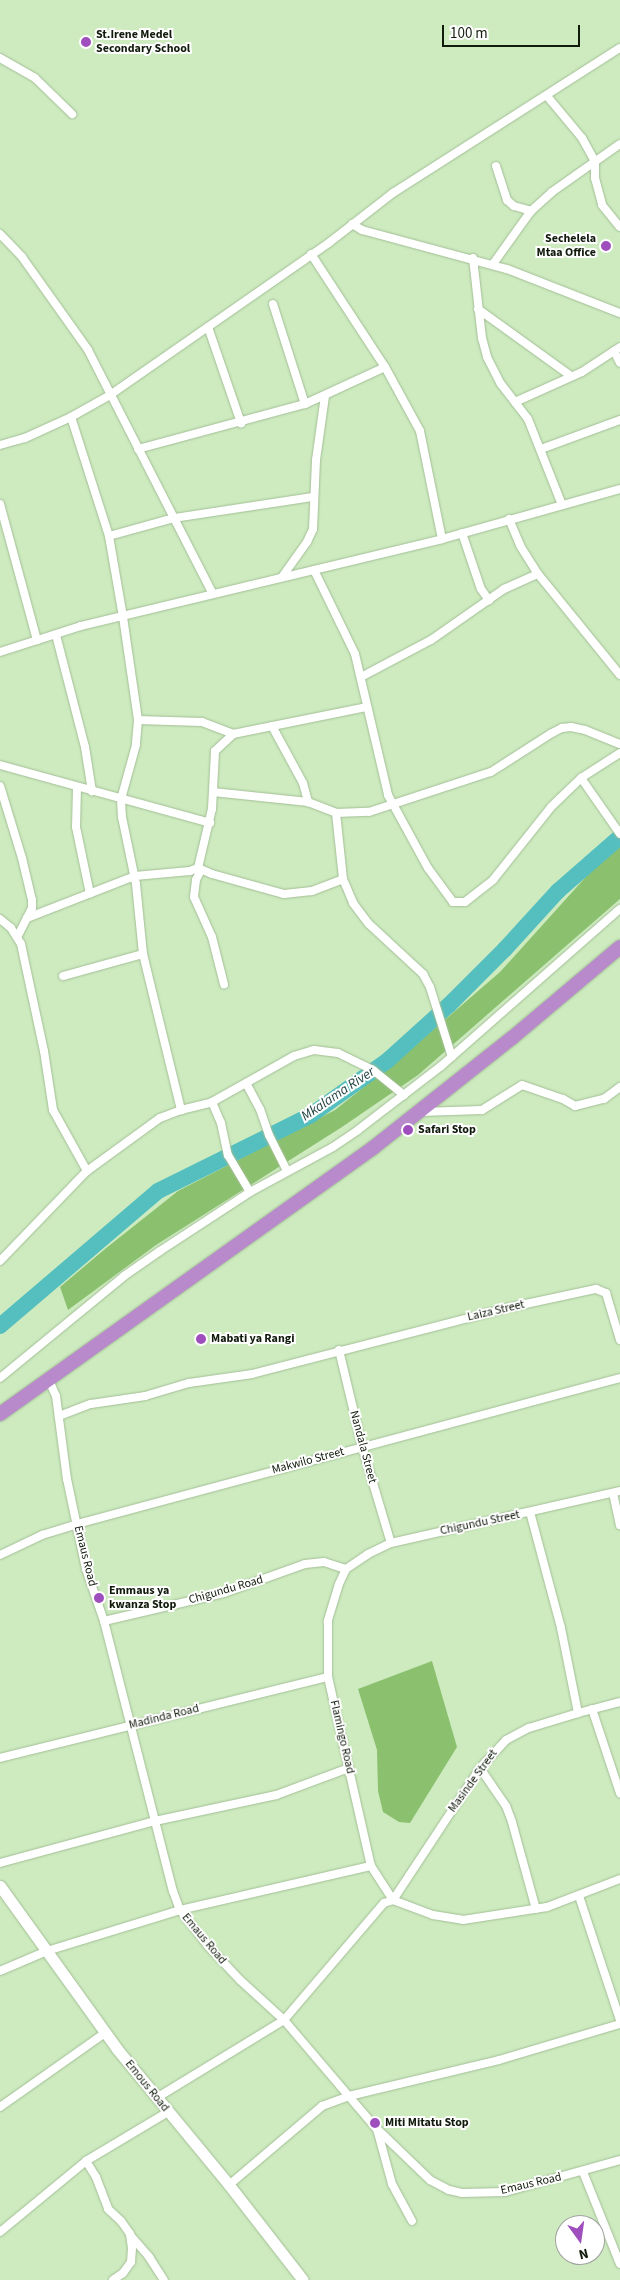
<!DOCTYPE html>
<style>
body{margin:0}
#map{position:relative;width:620px;height:2280px;overflow:hidden;background:#ceebc0;font-family:"Source Sans 3",sans-serif}
div>[style]{position:absolute}
[style*='--x']{left:calc(var(--x)*1px);top:calc(var(--y)*1px);width:calc(var(--w)*1px);rotate:calc(var(--a)*1deg)}
.green>*{inset:0;background:#8bc06f}
.river>*{height:16px;margin:-8px;padding:0 8px;transform-origin:8px;border-radius:8px;background:#55bfbf}
.roads{filter:drop-shadow(0 0 1px #a3be95) drop-shadow(0 0 1px #a3be95)}
.street>*{height:8px;margin:-4px;padding:0 4px;transform-origin:4px;border-radius:4px;background:#fff}
.secondary>*{height:11px;margin:-5.5px;padding:0 5.5px;transform-origin:5.5px;border-radius:5.5px;background:#fff}
.highway>*{height:14px;margin:-7px;padding:0 7px;transform-origin:7px;border-radius:7px;background:#b88acc}
.dots>*{width:14px;height:14px;translate:-50% -50%;box-sizing:border-box;border:2px solid #fff;border-radius:50%}
span{translate:-50% -50%;white-space:nowrap;text-align:center;line-height:1.15;-webkit-text-stroke:4px #fff;paint-order:stroke}
.poi-label{font-size:12px;color:#111b0c;font-weight:700}
.left{translate:0 -50%;text-align:left}
.right{translate:-100% -50%;text-align:right}
.street-label{font-size:12px;color:#111b0c}
.water-label{font-size:14px;color:#1b3b3b;font-style:italic}
.north{position:absolute;left:555px;top:2215px;width:50px;height:50px;box-sizing:border-box;background:#fff;border:1px solid #a0a49e;border-radius:50%;rotate:166deg;font-size:14px;font-weight:700;line-height:20px;text-align:center;color:#111b0c}
.north::after{content:'';display:block;margin:auto;width:18px;height:22px;background:#9f4ebe;clip-path:polygon(50% 0,100% 100%,50% 72%,0 100%)}
.scale{position:absolute;left:442px;top:25px;width:138px;height:22px;box-sizing:border-box;border:2px solid #111b0c;border-top:0;padding-left:6px;font-size:15px;line-height:18px;white-space:nowrap;color:#111b0c;-webkit-text-stroke:4px #fff;paint-order:stroke}
</style>
<div id="map">
<div class="green">
<i style="clip-path:polygon(620px 846px,620px 899px,418px 1075px,342px 1127px,156px 1245px,68px 1310px,60px 1287px,105px 1249px,178px 1191px,335px 1110px,403px 1056px,500px 972px,593px 869px)"></i>
<i style="clip-path:polygon(432px 1661px,457px 1747px,410px 1823px,399px 1822px,383px 1812px,378px 1791px,377px 1750px,358px 1689px)"></i>
</div>
<div class="river">
<i style="--x:0;--y:1326;--w:208;--a:-40.5"></i>
<i style="--x:158;--y:1191;--w:171;--a:-26.4"></i>
<i style="--x:311;--y:1115;--w:93;--a:-35.4"></i>
<i style="--x:387;--y:1061;--w:84;--a:-42.1"></i>
<i style="--x:449;--y:1005;--w:79;--a:-45"></i>
<i style="--x:505;--y:949;--w:79;--a:-47.6"></i>
<i style="--x:558;--y:891;--w:82;--a:-41.1"></i>
</div>
<div class="roads">
<div class="street">
<i style="--x:0;--y:58;--w:40;--a:29.7"></i>
<i style="--x:35;--y:78;--w:52;--a:44.2"></i>
<i style="--x:547;--y:96;--w:55;--a:50.2"></i>
<i style="--x:582;--y:138;--w:26;--a:61"></i>
<i style="--x:595;--y:161;--w:17;--a:90"></i>
<i style="--x:595;--y:178;--w:28;--a:75"></i>
<i style="--x:602;--y:205;--w:28;--a:51"></i>
<i style="--x:496;--y:166;--w:36;--a:72"></i>
<i style="--x:507;--y:200;--w:9;--a:41"></i>
<i style="--x:514;--y:206;--w:18;--a:16"></i>
<i style="--x:352;--y:224;--w:12;--a:31"></i>
<i style="--x:362;--y:230;--w:150;--a:15.1"></i>
<i style="--x:507;--y:269;--w:121;--a:21.3"></i>
<i style="--x:0;--y:234;--w:32;--a:46"></i>
<i style="--x:22;--y:257;--w:114;--a:54.6"></i>
<i style="--x:88;--y:350;--w:274;--a:62.9"></i>
<i style="--x:311;--y:254;--w:135;--a:56.8"></i>
<i style="--x:385;--y:367;--w:73;--a:61.3"></i>
<i style="--x:420;--y:431;--w:110;--a:78.5"></i>
<i style="--x:473;--y:258;--w:81;--a:83.6"></i>
<i style="--x:482;--y:338;--w:20;--a:75"></i>
<i style="--x:487;--y:357;--w:30;--a:63"></i>
<i style="--x:501;--y:384;--w:44;--a:52.4"></i>
<i style="--x:528;--y:419;--w:92;--a:68.4"></i>
<i style="--x:493;--y:264;--w:65;--a:-54.4"></i>
<i style="--x:531;--y:211;--w:28;--a:-42"></i>
<i style="--x:552;--y:192;--w:83;--a:-35.2"></i>
<i style="--x:273;--y:304;--w:105;--a:72.3"></i>
<i style="--x:478;--y:309;--w:115;--a:35.8"></i>
<i style="--x:208;--y:327;--w:102;--a:71"></i>
<i style="--x:614;--y:351;--w:13;--a:63"></i>
<i style="--x:515;--y:402;--w:73;--a:-24.1"></i>
<i style="--x:582;--y:372;--w:45;--a:-33.3"></i>
<i style="--x:71;--y:417;--w:125;--a:72.3"></i>
<i style="--x:109;--y:536;--w:82;--a:80.2"></i>
<i style="--x:123;--y:617;--w:104;--a:81.7"></i>
<i style="--x:138;--y:720;--w:25;--a:95"></i>
<i style="--x:136;--y:745;--w:56;--a:105.5"></i>
<i style="--x:121;--y:799;--w:18;--a:87"></i>
<i style="--x:122;--y:817;--w:68;--a:78.2"></i>
<i style="--x:136;--y:884;--w:70;--a:84.3"></i>
<i style="--x:143;--y:954;--w:161;--a:76.3"></i>
<i style="--x:0;--y:445;--w:26;--a:-16"></i>
<i style="--x:25;--y:438;--w:51;--a:-24.5"></i>
<i style="--x:71;--y:417;--w:45;--a:-29.4"></i>
<i style="--x:110;--y:395;--w:268;--a:-34.8"></i>
<i style="--x:330;--y:242;--w:80;--a:-37.9"></i>
<i style="--x:393;--y:193;--w:269;--a:-32.6"></i>
<i style="--x:138;--y:449;--w:173;--a:-15.1"></i>
<i style="--x:305;--y:404;--w:88;--a:-24.8"></i>
<i style="--x:541;--y:449;--w:84;--a:-20.2"></i>
<i style="--x:0;--y:504;--w:141;--a:74.8"></i>
<i style="--x:509;--y:519;--w:30;--a:67"></i>
<i style="--x:521;--y:547;--w:32;--a:58"></i>
<i style="--x:538;--y:574;--w:130;--a:50.9"></i>
<i style="--x:462;--y:533;--w:59;--a:71.3"></i>
<i style="--x:481;--y:589;--w:14;--a:54"></i>
<i style="--x:109;--y:536;--w:67;--a:-15.5"></i>
<i style="--x:174;--y:518;--w:141;--a:-8.6"></i>
<i style="--x:314;--y:570;--w:93;--a:64"></i>
<i style="--x:355;--y:654;--w:145;--a:76.8"></i>
<i style="--x:388;--y:795;--w:83;--a:61.3"></i>
<i style="--x:428;--y:868;--w:42;--a:53.7"></i>
<i style="--x:453;--y:902;--w:12;--a:0"></i>
<i style="--x:465;--y:902;--w:36;--a:-38"></i>
<i style="--x:493;--y:880;--w:93;--a:-51.5"></i>
<i style="--x:551;--y:807;--w:42;--a:-44"></i>
<i style="--x:581;--y:778;--w:46;--a:-32.7"></i>
<i style="--x:282;--y:577;--w:43;--a:-54.5"></i>
<i style="--x:307;--y:542;--w:14;--a:-65"></i>
<i style="--x:313;--y:529;--w:69;--a:-87.5"></i>
<i style="--x:316;--y:460;--w:65;--a:-82"></i>
<i style="--x:56;--y:635;--w:116;--a:75.5"></i>
<i style="--x:85;--y:747;--w:45;--a:81"></i>
<i style="--x:0;--y:652;--w:85;--a:-17.8"></i>
<i style="--x:81;--y:626;--w:371;--a:-13.5"></i>
<i style="--x:442;--y:539;--w:185;--a:-15.7"></i>
<i style="--x:361;--y:677;--w:79;--a:-27.9"></i>
<i style="--x:431;--y:640;--w:89;--a:-34.9"></i>
<i style="--x:504;--y:589;--w:37;--a:-24"></i>
<i style="--x:138;--y:720;--w:64;--a:1.8"></i>
<i style="--x:202;--y:722;--w:33;--a:21"></i>
<i style="--x:233;--y:734;--w:137;--a:-11.4"></i>
<i style="--x:272;--y:726;--w:65;--a:61.5"></i>
<i style="--x:303;--y:783;--w:20;--a:75"></i>
<i style="--x:0;--y:765;--w:218;--a:15.4"></i>
<i style="--x:581;--y:778;--w:68;--a:55.1"></i>
<i style="--x:0;--y:786;--w:75;--a:73"></i>
<i style="--x:22;--y:858;--w:43;--a:76.6"></i>
<i style="--x:32;--y:900;--w:8;--a:90"></i>
<i style="--x:32;--y:908;--w:31;--a:117"></i>
<i style="--x:77;--y:787;--w:40;--a:91.4"></i>
<i style="--x:76;--y:827;--w:68;--a:78.2"></i>
<i style="--x:213;--y:792;--w:96;--a:6"></i>
<i style="--x:308;--y:802;--w:30;--a:21"></i>
<i style="--x:336;--y:813;--w:33;--a:-2"></i>
<i style="--x:369;--y:812;--w:128;--a:-18.2"></i>
<i style="--x:491;--y:772;--w:72;--a:-32.6"></i>
<i style="--x:552;--y:733;--w:11;--a:-27"></i>
<i style="--x:562;--y:728;--w:9;--a:-6"></i>
<i style="--x:571;--y:727;--w:14;--a:12"></i>
<i style="--x:585;--y:730;--w:38;--a:22"></i>
<i style="--x:336;--y:813;--w:66;--a:83.9"></i>
<i style="--x:343;--y:879;--w:26;--a:67"></i>
<i style="--x:353;--y:903;--w:26;--a:53"></i>
<i style="--x:369;--y:924;--w:74;--a:42.8"></i>
<i style="--x:423;--y:974;--w:15;--a:62"></i>
<i style="--x:430;--y:987;--w:73;--a:72.6"></i>
<i style="--x:198;--y:868;--w:15;--a:23"></i>
<i style="--x:212;--y:874;--w:75;--a:15.5"></i>
<i style="--x:284;--y:894;--w:28;--a:-6"></i>
<i style="--x:312;--y:891;--w:33;--a:-21"></i>
<i style="--x:201;--y:870;--w:11;--a:117"></i>
<i style="--x:196;--y:880;--w:17;--a:97"></i>
<i style="--x:194;--y:897;--w:44;--a:65.8"></i>
<i style="--x:212;--y:937;--w:49;--a:75.7"></i>
<i style="--x:27;--y:918;--w:116;--a:-21.3"></i>
<i style="--x:135;--y:876;--w:55;--a:-5.2"></i>
<i style="--x:190;--y:871;--w:9;--a:-21"></i>
<i style="--x:198;--y:868;--w:61;--a:-76.7"></i>
<i style="--x:212;--y:809;--w:58;--a:-87"></i>
<i style="--x:215;--y:751;--w:25;--a:-43"></i>
<i style="--x:0;--y:919;--w:14;--a:39"></i>
<i style="--x:11;--y:928;--w:19;--a:58"></i>
<i style="--x:21;--y:944;--w:109;--a:77.9"></i>
<i style="--x:44;--y:1051;--w:60;--a:81.3"></i>
<i style="--x:53;--y:1110;--w:70;--a:60.9"></i>
<i style="--x:63;--y:976;--w:83;--a:-15.4"></i>
<i style="--x:246;--y:1083;--w:30;--a:62"></i>
<i style="--x:260;--y:1109;--w:28;--a:71"></i>
<i style="--x:269;--y:1135;--w:40;--a:63.4"></i>
<i style="--x:212;--y:1102;--w:23;--a:67"></i>
<i style="--x:221;--y:1123;--w:33;--a:78"></i>
<i style="--x:228;--y:1155;--w:43;--a:59.3"></i>
<i style="--x:421;--y:1112;--w:61;--a:-1.9"></i>
<i style="--x:482;--y:1110;--w:47;--a:-32"></i>
<i style="--x:522;--y:1085;--w:43;--a:18.9"></i>
<i style="--x:563;--y:1099;--w:14;--a:30"></i>
<i style="--x:575;--y:1106;--w:30;--a:-14"></i>
<i style="--x:604;--y:1099;--w:20;--a:-37"></i>
<i style="--x:0;--y:1261;--w:125;--a:-46"></i>
<i style="--x:87;--y:1171;--w:90;--a:-36"></i>
<i style="--x:160;--y:1118;--w:22;--a:-21"></i>
<i style="--x:181;--y:1110;--w:32;--a:-14"></i>
<i style="--x:212;--y:1102;--w:94;--a:-29.3"></i>
<i style="--x:294;--y:1056;--w:21;--a:-17"></i>
<i style="--x:314;--y:1050;--w:24;--a:7"></i>
<i style="--x:338;--y:1053;--w:39;--a:26"></i>
<i style="--x:373;--y:1070;--w:40;--a:39"></i>
<i style="--x:339;--y:1350;--w:99;--a:76.5"></i>
<i style="--x:362;--y:1446;--w:101;--a:73.4"></i>
<i style="--x:0;--y:1378;--w:161;--a:-39.4"></i>
<i style="--x:124;--y:1276;--w:44;--a:-34.8"></i>
<i style="--x:160;--y:1251;--w:108;--a:-33.2"></i>
<i style="--x:250;--y:1192;--w:94;--a:-28.5"></i>
<i style="--x:333;--y:1147;--w:30;--a:-34"></i>
<i style="--x:358;--y:1130;--w:105;--a:-37.6"></i>
<i style="--x:441;--y:1066;--w:238;--a:-41.3"></i>
<i style="--x:48;--y:1378;--w:20;--a:66"></i>
<i style="--x:56;--y:1396;--w:84;--a:82.5"></i>
<i style="--x:67;--y:1479;--w:92;--a:78.1"></i>
<i style="--x:86;--y:1569;--w:55;--a:70.9"></i>
<i style="--x:104;--y:1621;--w:279;--a:75.7"></i>
<i style="--x:173;--y:1891;--w:20;--a:70"></i>
<i style="--x:180;--y:1910;--w:46;--a:52.1"></i>
<i style="--x:208;--y:1946;--w:47;--a:46.7"></i>
<i style="--x:240;--y:1980;--w:59;--a:42.3"></i>
<i style="--x:284;--y:2020;--w:142;--a:49.6"></i>
<i style="--x:376;--y:2128;--w:75;--a:43.9"></i>
<i style="--x:430;--y:2180;--w:21;--a:28"></i>
<i style="--x:449;--y:2190;--w:13;--a:13"></i>
<i style="--x:462;--y:2193;--w:43;--a:-1.3"></i>
<i style="--x:505;--y:2192;--w:119;--a:-15.5"></i>
<i style="--x:59;--y:1416;--w:34;--a:-21"></i>
<i style="--x:91;--y:1404;--w:55;--a:-8.4"></i>
<i style="--x:145;--y:1396;--w:46;--a:-16.5"></i>
<i style="--x:189;--y:1383;--w:64;--a:-8.1"></i>
<i style="--x:252;--y:1374;--w:263;--a:-14.5"></i>
<i style="--x:507;--y:1308;--w:91;--a:-12.1"></i>
<i style="--x:596;--y:1289;--w:11;--a:22"></i>
<i style="--x:606;--y:1293;--w:49;--a:73.4"></i>
<i style="--x:613;--y:1493;--w:33;--a:78"></i>
<i style="--x:530;--y:1512;--w:120;--a:75"></i>
<i style="--x:561;--y:1628;--w:87;--a:78.7"></i>
<i style="--x:0;--y:1555;--w:47;--a:-25.5"></i>
<i style="--x:42;--y:1535;--w:37;--a:-17"></i>
<i style="--x:77;--y:1524;--w:562;--a:-15.05"></i>
<i style="--x:346;--y:1569;--w:17;--a:115"></i>
<i style="--x:339;--y:1584;--w:39;--a:107"></i>
<i style="--x:328;--y:1621;--w:56;--a:90"></i>
<i style="--x:328;--y:1677;--w:194;--a:77.2"></i>
<i style="--x:371;--y:1866;--w:40;--a:57.1"></i>
<i style="--x:393;--y:1900;--w:158;--a:-56.6"></i>
<i style="--x:480;--y:1768;--w:38;--a:-47"></i>
<i style="--x:506;--y:1740;--w:26;--a:-28"></i>
<i style="--x:529;--y:1728;--w:51;--a:-17"></i>
<i style="--x:578;--y:1713;--w:43;--a:-14.7"></i>
<i style="--x:346;--y:1569;--w:27;--a:-34"></i>
<i style="--x:368;--y:1554;--w:25;--a:-26"></i>
<i style="--x:391;--y:1543;--w:235;--a:-12.8"></i>
<i style="--x:104;--y:1621;--w:123;--a:-13.1"></i>
<i style="--x:224;--y:1593;--w:86;--a:-19.7"></i>
<i style="--x:305;--y:1564;--w:19;--a:-6"></i>
<i style="--x:324;--y:1562;--w:23;--a:18"></i>
<i style="--x:592;--y:1709;--w:89;--a:71.6"></i>
<i style="--x:0;--y:1758;--w:338;--a:-13.9"></i>
<i style="--x:480;--y:1768;--w:46;--a:55.6"></i>
<i style="--x:506;--y:1806;--w:17;--a:69"></i>
<i style="--x:512;--y:1822;--w:90;--a:74.6"></i>
<i style="--x:0;--y:1863;--w:161;--a:-15.2"></i>
<i style="--x:155;--y:1821;--w:124;--a:-12.1"></i>
<i style="--x:276;--y:1795;--w:78;--a:-20.3"></i>
<i style="--x:579;--y:1896;--w:131;--a:71.7"></i>
<i style="--x:0;--y:1971;--w:51;--a:-23.1"></i>
<i style="--x:47;--y:1951;--w:139;--a:-17.1"></i>
<i style="--x:180;--y:1910;--w:196;--a:-13"></i>
<i style="--x:158;--y:2097;--w:148;--a:-31.4"></i>
<i style="--x:284;--y:2020;--w:154;--a:-49.5"></i>
<i style="--x:384;--y:1903;--w:9;--a:-18"></i>
<i style="--x:393;--y:1900;--w:43;--a:20.6"></i>
<i style="--x:433;--y:1915;--w:30;--a:9"></i>
<i style="--x:463;--y:1920;--w:85;--a:-8.8"></i>
<i style="--x:547;--y:1907;--w:78;--a:-21"></i>
<i style="--x:0;--y:2107;--w:128;--a:-35.2"></i>
<i style="--x:377;--y:2129;--w:57;--a:74.7"></i>
<i style="--x:392;--y:2184;--w:42;--a:61.6"></i>
<i style="--x:86;--y:2161;--w:19;--a:58"></i>
<i style="--x:96;--y:2177;--w:34;--a:69"></i>
<i style="--x:108;--y:2209;--w:18;--a:43"></i>
<i style="--x:121;--y:2221;--w:16;--a:55"></i>
<i style="--x:130;--y:2234;--w:14;--a:82"></i>
<i style="--x:132;--y:2248;--w:14;--a:94"></i>
<i style="--x:131;--y:2262;--w:14;--a:126"></i>
<i style="--x:123;--y:2273;--w:12;--a:145"></i>
<i style="--x:583;--y:2172;--w:99;--a:68.1"></i>
<i style="--x:229;--y:2185;--w:122;--a:-40.3"></i>
<i style="--x:322;--y:2106;--w:29;--a:-20"></i>
<i style="--x:349;--y:2096;--w:154;--a:-13.5"></i>
<i style="--x:499;--y:2060;--w:126;--a:-16.6"></i>
<i style="--x:0;--y:2232;--w:112;--a:-39.5"></i>
<i style="--x:86;--y:2161;--w:96;--a:-30.9"></i>
<i style="--x:131;--y:2236;--w:28;--a:49"></i>
<i style="--x:149;--y:2257;--w:27;--a:57"></i>
</div>
<div class="secondary">
<i style="--x:0;--y:1886;--w:201;--a:54.3"></i>
<i style="--x:117;--y:2049;--w:176;--a:50.5"></i>
<i style="--x:229;--y:2185;--w:120;--a:52.1"></i>
</div>
<div class="highway">
<i style="--x:0;--y:1414;--w:458;--a:-35.5"></i>
<i style="--x:373;--y:1148;--w:177;--a:-38.4"></i>
<i style="--x:512;--y:1038;--w:141;--a:-40.1"></i>
</div>
</div>
<div class="dots">
<i style="left:86px;top:42px;background:#9f4ebe"></i>
<i style="left:606px;top:246px;background:#9f4ebe"></i>
<i style="left:408px;top:1130px;background:#9f4ebe"></i>
<i style="left:201px;top:1339px;background:#9f4ebe"></i>
<i style="left:99px;top:1598px;background:#9f4ebe"></i>
<i style="left:375px;top:2123px;background:#9f4ebe"></i>
</div>
<div class="poi-label">
<span class="left" style="left:96px;top:42px">St.Irene Medel<br>Secondary School</span>
<span class="right" style="left:596px;top:246px">Sechelela<br>Mtaa Office</span>
<span class="left" style="left:418px;top:1130px">Safari Stop</span>
<span class="left" style="left:211px;top:1339px">Mabati ya Rangi</span>
<span class="left" style="left:109px;top:1598px">Emmaus ya<br>kwanza Stop</span>
<span class="left" style="left:385px;top:2123px">Miti Mitatu Stop</span>
</div>
<div class="street-label">
<span style="left:496px;top:1311px;rotate:-13deg">Laiza Street</span>
<span style="left:363px;top:1447px;rotate:75deg">Nandala Street</span>
<span style="left:308px;top:1461px;rotate:-15deg">Makwilo Street</span>
<span style="left:480px;top:1523px;rotate:-12deg">Chigundu Street</span>
<span style="left:85px;top:1556px;rotate:76deg">Emaus Road</span>
<span style="left:226px;top:1590px;rotate:-16deg">Chigundu Road</span>
<span style="left:164px;top:1717px;rotate:-14deg">Madinda Road</span>
<span style="left:342px;top:1737px;rotate:77deg">Flamingo Road</span>
<span style="left:473px;top:1781px;rotate:-54deg">Masinde Street</span>
<span style="left:204px;top:1939px;rotate:50deg">Emaus Road</span>
<span style="left:147px;top:2086px;rotate:51deg">Emous Road</span>
<span style="left:531px;top:2184px;rotate:-13deg">Emaus Road</span>
</div>
<div class="water-label">
<span style="left:338px;top:1094px;rotate:-34deg">Mkalama River</span>
</div>
<div class="north">N</div>
<div class="scale">100 m</div>
</div>
